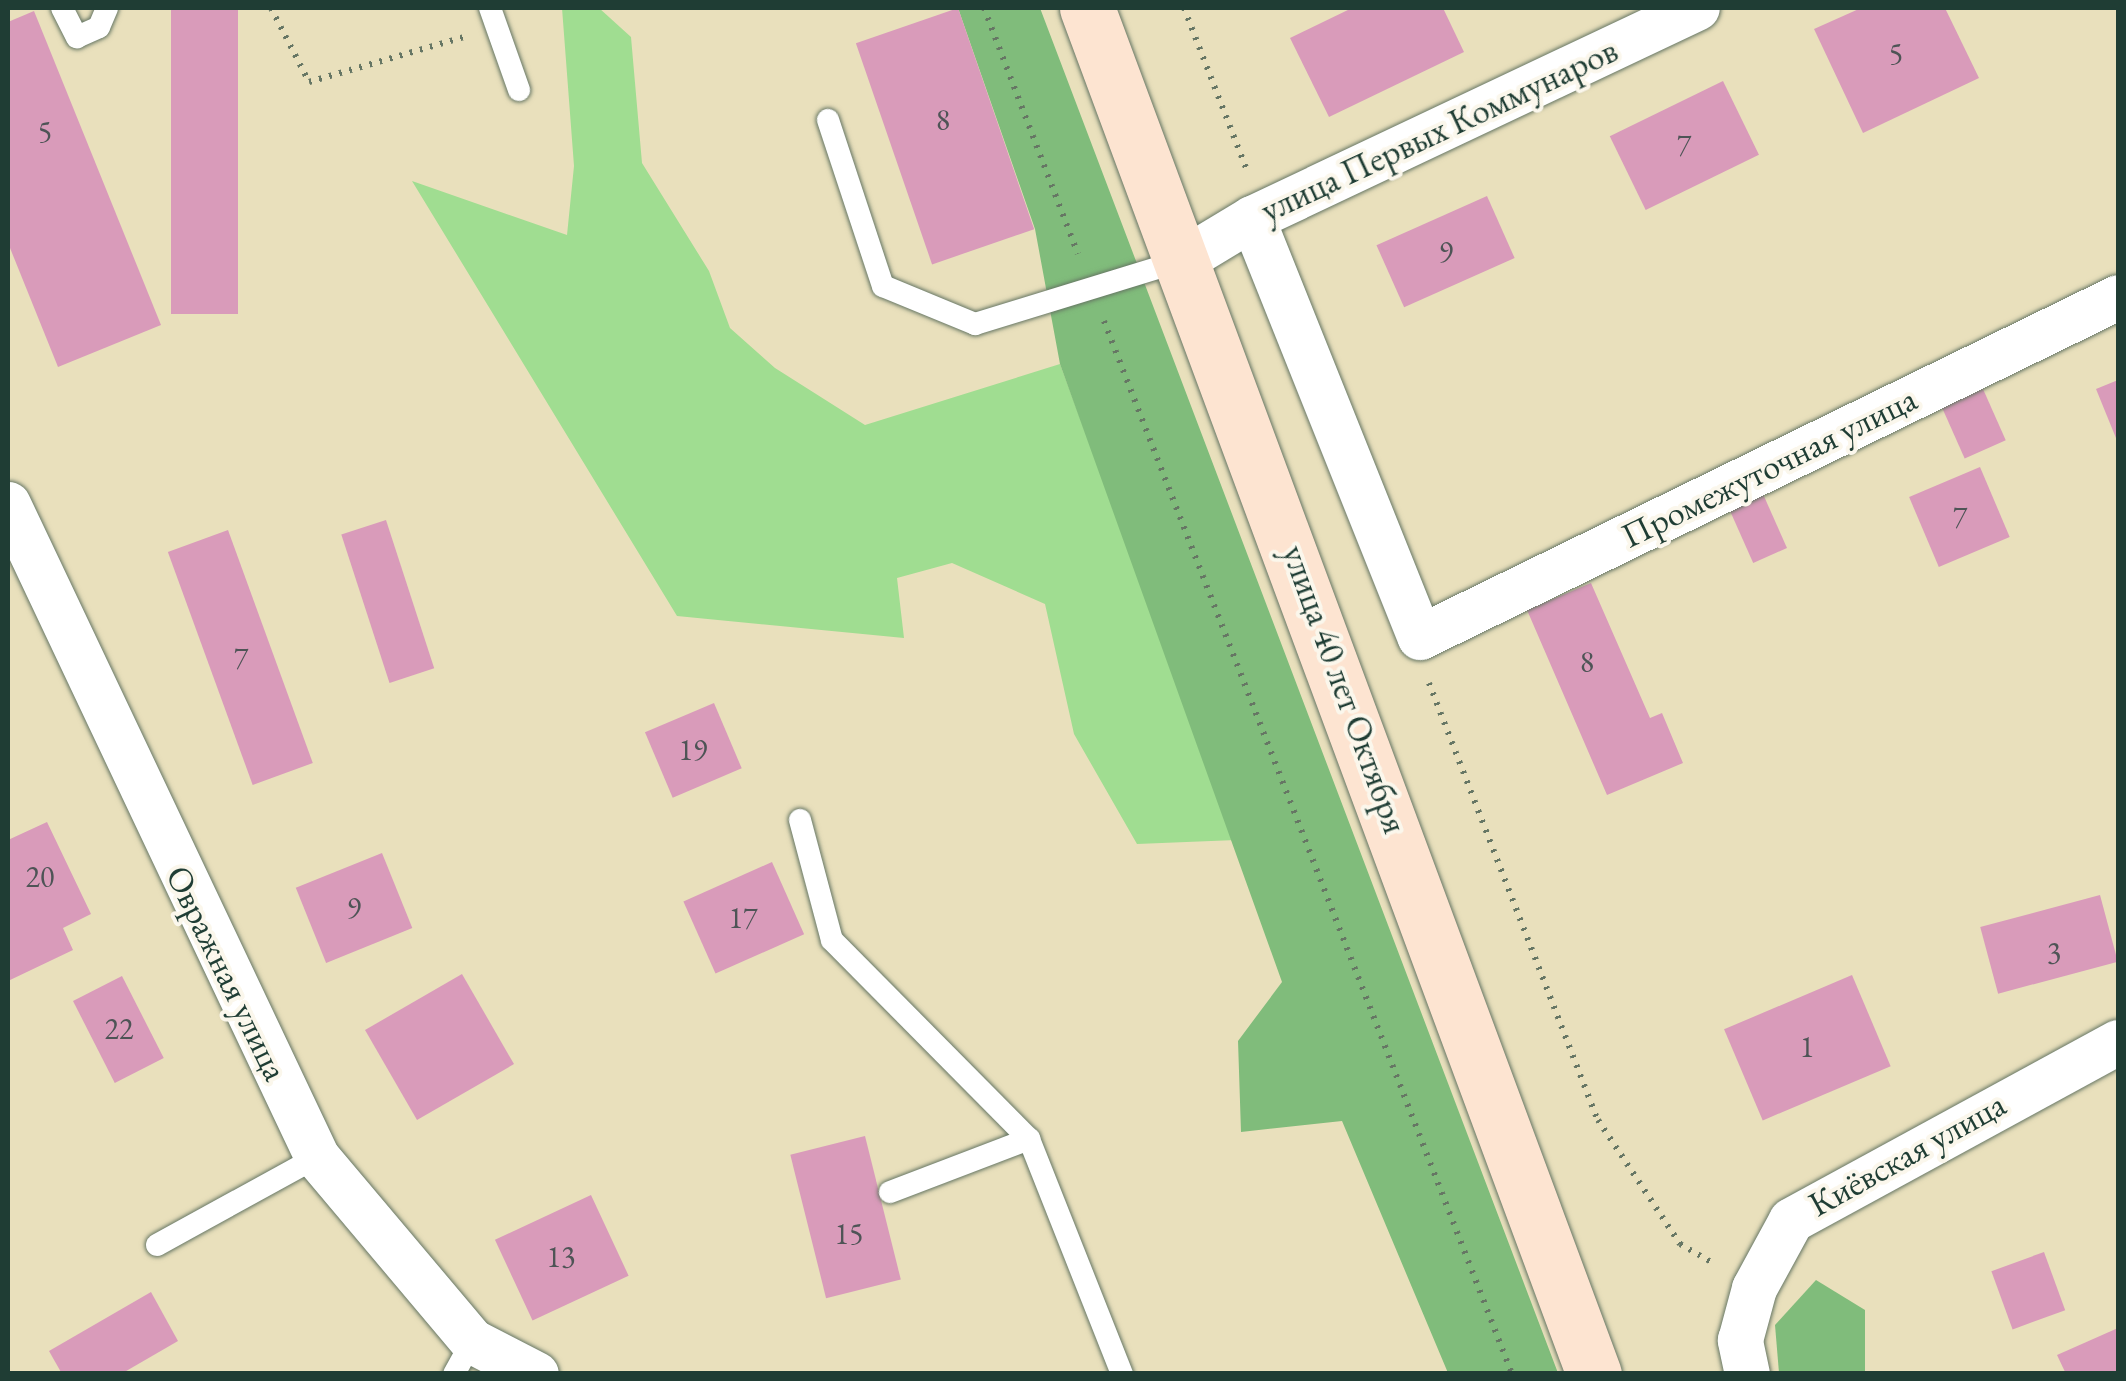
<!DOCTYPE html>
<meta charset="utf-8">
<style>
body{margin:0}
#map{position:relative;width:2126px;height:1381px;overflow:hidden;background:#e9e0bc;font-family:"EB Garamond",serif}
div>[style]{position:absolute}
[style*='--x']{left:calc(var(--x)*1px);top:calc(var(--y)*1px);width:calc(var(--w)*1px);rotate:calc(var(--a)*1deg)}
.green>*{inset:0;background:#a0dd91}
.forest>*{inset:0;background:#80bc7b}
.building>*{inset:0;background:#d99bba;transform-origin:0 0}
.path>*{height:6px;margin-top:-3px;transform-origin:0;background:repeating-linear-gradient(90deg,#667664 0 2.5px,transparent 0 10.5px)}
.roads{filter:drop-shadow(0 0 2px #667664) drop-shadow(0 0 2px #667664)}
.lane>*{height:22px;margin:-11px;padding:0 11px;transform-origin:11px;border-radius:11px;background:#fff}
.street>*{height:45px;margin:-22.5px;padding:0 22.5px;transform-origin:22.5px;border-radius:22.5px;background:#fff}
.secondary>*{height:55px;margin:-27.5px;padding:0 27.5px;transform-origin:27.5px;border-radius:27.5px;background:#fde4d1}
span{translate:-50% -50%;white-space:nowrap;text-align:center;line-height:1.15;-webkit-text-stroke:8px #fbf7ec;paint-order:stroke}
.number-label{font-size:30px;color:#4e5456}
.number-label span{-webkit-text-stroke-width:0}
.street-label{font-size:35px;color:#1f3d34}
.frame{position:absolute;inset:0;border:10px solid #1f3d34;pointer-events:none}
</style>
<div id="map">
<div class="green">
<i style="clip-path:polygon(562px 8px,599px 8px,631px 37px,642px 163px,709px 271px,730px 328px,775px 368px,865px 425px,1060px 364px,1236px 840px,1137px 844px,1074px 734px,1045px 604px,952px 563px,897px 578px,904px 638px,677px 616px,412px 181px,567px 235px,574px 166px)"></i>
</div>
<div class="forest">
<i style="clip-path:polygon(958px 8px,1040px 8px,1558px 1373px,1448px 1373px,1342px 1121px,1241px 1132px,1238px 1041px,1282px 982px,1060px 364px,1035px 229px)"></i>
<i style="clip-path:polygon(1816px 1280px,1865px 1310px,1865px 1373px,1779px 1373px,1775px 1325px)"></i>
</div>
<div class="building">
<i style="left:171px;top:8px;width:67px;height:306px"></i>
<i style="left:958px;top:8px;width:234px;height:108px;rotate:71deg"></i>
<i style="clip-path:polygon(1352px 8px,1443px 8px,1464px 52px,1329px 117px,1290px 38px)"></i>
<i style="clip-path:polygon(1861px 8px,1945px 8px,1979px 78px,1863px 133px,1814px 29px)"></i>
<i style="clip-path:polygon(34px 11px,161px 325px,58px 367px,8px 243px,8px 22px)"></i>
<i style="left:1723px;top:81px;width:82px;height:126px;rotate:64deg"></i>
<i style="left:1487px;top:196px;width:68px;height:121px;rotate:66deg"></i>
<i style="clip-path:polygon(2118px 380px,2118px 443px,2096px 389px)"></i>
<i style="left:1983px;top:389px;width:56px;height:45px;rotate:66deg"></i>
<i style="left:1980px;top:467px;width:76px;height:77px;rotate:67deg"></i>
<i style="left:1763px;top:494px;width:59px;height:37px;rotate:66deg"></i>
<i style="left:386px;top:520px;width:156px;height:47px;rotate:72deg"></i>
<i style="left:228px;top:530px;width:248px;height:64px;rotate:70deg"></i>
<i style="clip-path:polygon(1591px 583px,1650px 718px,1662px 713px,1683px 763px,1607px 795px,1527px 610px)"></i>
<i style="left:714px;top:703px;width:71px;height:75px;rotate:67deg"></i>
<i style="clip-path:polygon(47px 822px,91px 914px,63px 928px,73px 950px,8px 981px,8px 840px)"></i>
<i style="left:382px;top:853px;width:81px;height:93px;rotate:68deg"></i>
<i style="left:772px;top:862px;width:79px;height:97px;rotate:66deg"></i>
<i style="left:2100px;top:895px;width:69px;height:124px;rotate:75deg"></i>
<i style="left:462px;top:974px;width:104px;height:112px;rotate:60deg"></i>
<i style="left:1852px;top:975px;width:99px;height:139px;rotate:67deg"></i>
<i style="left:122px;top:976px;width:92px;height:55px;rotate:63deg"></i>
<i style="left:865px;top:1136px;width:148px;height:77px;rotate:76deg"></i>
<i style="left:591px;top:1195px;width:89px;height:106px;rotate:65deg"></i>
<i style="left:2044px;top:1252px;width:62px;height:56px;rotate:70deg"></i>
<i style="clip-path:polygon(151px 1292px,178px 1341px,121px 1374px,62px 1374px,49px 1351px)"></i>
<i style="clip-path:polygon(2118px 1328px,2118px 1374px,2066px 1374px,2057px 1355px)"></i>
</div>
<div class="path">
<i style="--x:271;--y:8;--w:83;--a:62.8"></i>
<i style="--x:309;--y:82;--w:161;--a:-16.2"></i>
<i style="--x:984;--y:8;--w:263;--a:69.1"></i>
<i style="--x:1184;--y:8;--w:172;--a:68.8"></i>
<i style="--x:1104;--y:321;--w:1129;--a:68.82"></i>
<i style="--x:1429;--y:683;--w:469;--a:68.9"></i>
<i style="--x:1598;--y:1120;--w:149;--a:56.5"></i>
<i style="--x:1680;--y:1244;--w:39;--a:30"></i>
</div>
<div class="roads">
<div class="lane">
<i style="--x:62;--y:8;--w:33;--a:63"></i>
<i style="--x:77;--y:37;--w:24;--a:-24"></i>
<i style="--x:99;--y:27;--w:21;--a:-67"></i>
<i style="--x:490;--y:8;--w:87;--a:70.5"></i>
<i style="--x:828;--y:120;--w:175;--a:71.7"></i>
<i style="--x:883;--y:286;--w:100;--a:22.4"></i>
<i style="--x:975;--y:324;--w:218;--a:-17.1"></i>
<i style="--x:800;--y:820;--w:124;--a:75.1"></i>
<i style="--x:832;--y:940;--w:280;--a:45.3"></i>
<i style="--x:1029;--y:1139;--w:253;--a:68.4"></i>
<i style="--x:890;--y:1192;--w:149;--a:-20.9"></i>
<i style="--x:157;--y:1245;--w:183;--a:-28.8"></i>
<i style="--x:454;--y:1374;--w:38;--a:-61"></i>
</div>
<div class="street">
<i style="--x:1252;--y:218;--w:451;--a:68.2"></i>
<i style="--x:1420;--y:637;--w:776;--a:-25.97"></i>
<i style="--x:1184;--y:259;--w:79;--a:-31.1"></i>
<i style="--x:1252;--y:218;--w:492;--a:-25.3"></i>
<i style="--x:8;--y:504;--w:722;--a:64.68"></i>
<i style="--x:317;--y:1157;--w:241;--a:49.9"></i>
<i style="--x:472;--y:1341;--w:72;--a:27.3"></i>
<i style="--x:1747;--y:1374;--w:35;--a:-102"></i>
<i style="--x:1740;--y:1340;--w:54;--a:-74.9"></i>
<i style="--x:1754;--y:1288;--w:77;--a:-61.4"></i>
<i style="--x:1791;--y:1220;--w:372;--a:-28.6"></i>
</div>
<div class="secondary">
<i style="--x:1087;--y:8;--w:1457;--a:69.64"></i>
</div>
</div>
<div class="number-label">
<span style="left:1896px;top:54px">5</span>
<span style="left:943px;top:120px">8</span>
<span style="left:45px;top:132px">5</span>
<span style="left:1684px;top:145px">7</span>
<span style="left:1446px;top:252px">9</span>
<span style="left:1960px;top:517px">7</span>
<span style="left:241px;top:658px">7</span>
<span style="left:1587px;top:662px">8</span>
<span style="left:693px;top:750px">19</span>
<span style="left:40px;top:877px">20</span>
<span style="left:354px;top:908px">9</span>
<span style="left:743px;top:918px">17</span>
<span style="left:2054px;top:953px">3</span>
<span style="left:119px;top:1029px">22</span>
<span style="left:1807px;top:1047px">1</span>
<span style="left:849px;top:1234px">15</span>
<span style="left:561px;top:1257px">13</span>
</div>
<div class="street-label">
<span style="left:1439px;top:130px;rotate:-25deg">улица Первых Коммунаров</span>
<span style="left:1769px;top:467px;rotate:-26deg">Промежуточная улица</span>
<span style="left:1345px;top:689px;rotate:70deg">улица 40 лет Октября</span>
<span style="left:227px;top:973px;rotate:64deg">Овражная улица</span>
<span style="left:1907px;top:1154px;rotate:-29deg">Киёвская улица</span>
</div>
<div class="frame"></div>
</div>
